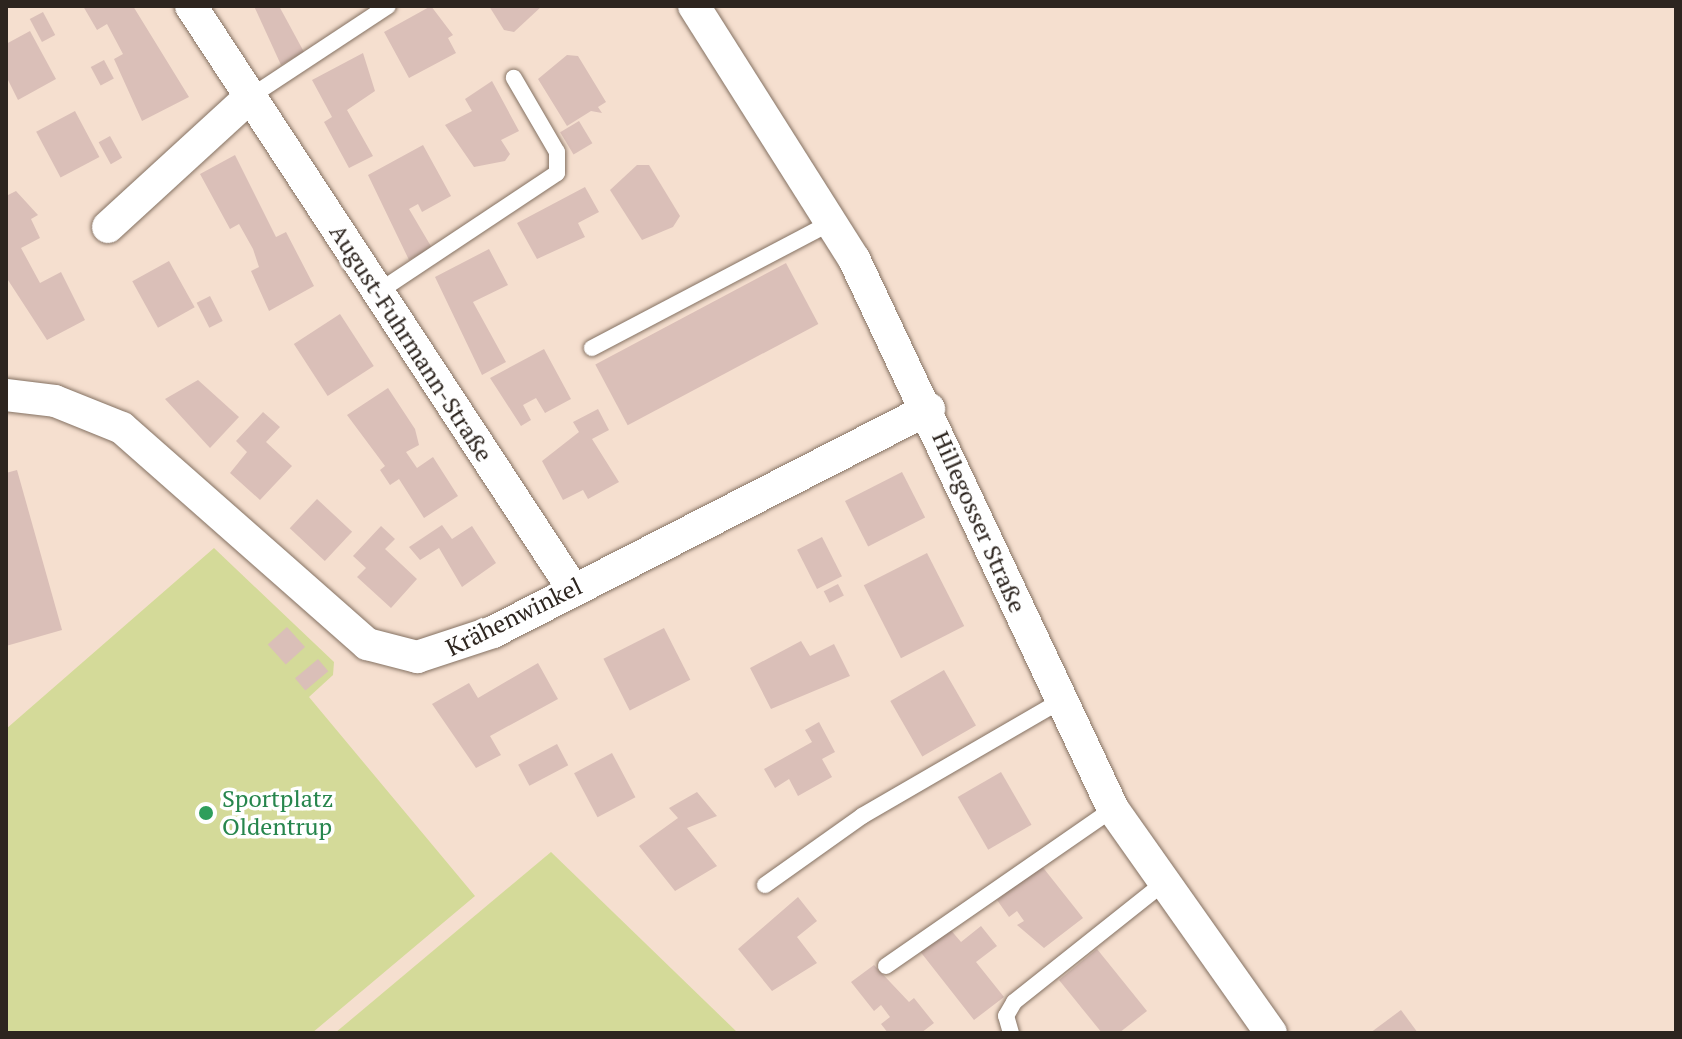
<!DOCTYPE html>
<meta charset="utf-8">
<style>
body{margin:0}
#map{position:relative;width:1682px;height:1039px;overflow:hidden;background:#f5dfcf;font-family:"PT Serif",serif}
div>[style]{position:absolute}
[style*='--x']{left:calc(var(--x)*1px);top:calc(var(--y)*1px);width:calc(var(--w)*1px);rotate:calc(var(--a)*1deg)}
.green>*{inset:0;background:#d4da99}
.building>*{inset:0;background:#dabfb8;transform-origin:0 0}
.roads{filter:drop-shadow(0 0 2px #847162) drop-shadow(0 0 2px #847162)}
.service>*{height:16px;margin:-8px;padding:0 8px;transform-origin:8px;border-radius:8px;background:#fff}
.minor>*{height:32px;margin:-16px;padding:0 16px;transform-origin:16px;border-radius:16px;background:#fff}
.dots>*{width:22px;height:22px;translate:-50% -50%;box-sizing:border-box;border:4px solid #fff;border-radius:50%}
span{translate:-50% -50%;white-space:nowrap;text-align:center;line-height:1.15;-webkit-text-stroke:7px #fff;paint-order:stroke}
.street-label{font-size:24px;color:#2d251f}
.leisure-label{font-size:24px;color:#27864d}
.left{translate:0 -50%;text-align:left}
.frame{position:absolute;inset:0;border:8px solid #2d251f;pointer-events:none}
</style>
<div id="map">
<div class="green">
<i style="clip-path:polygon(214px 548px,334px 662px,333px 675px,309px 697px,475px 896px,312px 1033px,6px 1033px,6px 729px)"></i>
<i style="clip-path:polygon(551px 852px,738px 1033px,335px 1033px)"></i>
</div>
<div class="building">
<i style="clip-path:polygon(83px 6px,133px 6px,189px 97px,142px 121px,114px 59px,123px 54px,107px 24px,97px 30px)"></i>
<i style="clip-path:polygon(254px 6px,279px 6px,304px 52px,281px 65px)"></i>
<i style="clip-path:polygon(431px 6px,453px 35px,448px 38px,456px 53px,409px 78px,384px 32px)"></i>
<i style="clip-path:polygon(489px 6px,542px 6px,514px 32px,504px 30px)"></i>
<i style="left:43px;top:12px;width:26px;height:15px;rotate:62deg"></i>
<i style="clip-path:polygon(30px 31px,56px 79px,18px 100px,6px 76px,6px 44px)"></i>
<i style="clip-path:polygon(363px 53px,375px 91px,347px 110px,373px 156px,349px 168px,324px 122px,332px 117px,312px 80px)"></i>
<i style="clip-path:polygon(567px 55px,578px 56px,606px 102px,598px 107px,602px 113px,591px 111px,567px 126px,538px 79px)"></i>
<i style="left:104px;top:60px;width:21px;height:15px;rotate:62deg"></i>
<i style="clip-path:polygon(492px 81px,519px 131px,501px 140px,510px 154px,505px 161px,474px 167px,445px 125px,472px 111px,465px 99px)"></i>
<i style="left:75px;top:111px;width:52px;height:44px;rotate:62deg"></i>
<i style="left:579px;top:121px;width:26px;height:22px;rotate:59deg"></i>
<i style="left:110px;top:136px;width:25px;height:13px;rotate:61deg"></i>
<i style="clip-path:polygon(423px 145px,451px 196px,422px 212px,418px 204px,409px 209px,432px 248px,409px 260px,368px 175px)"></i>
<i style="clip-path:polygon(235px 155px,276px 237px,286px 232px,314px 286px,269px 311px,251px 271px,259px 267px,253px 249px,239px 224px,230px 229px,200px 174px)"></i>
<i style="clip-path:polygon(637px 165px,649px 165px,680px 216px,673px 227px,642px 240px,610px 190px)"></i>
<i style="clip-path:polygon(585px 187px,599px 212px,578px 223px,585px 237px,537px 259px,517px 223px)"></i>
<i style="clip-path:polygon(16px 191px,38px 215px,31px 219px,40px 238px,21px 248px,40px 283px,61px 272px,85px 320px,47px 340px,6px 277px,6px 196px)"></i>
<i style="clip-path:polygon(489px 249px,508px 285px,473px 302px,506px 362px,482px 375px,435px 277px)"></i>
<i style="left:169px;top:261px;width:53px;height:42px;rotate:61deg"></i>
<i style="left:786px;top:263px;width:69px;height:216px;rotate:62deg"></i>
<i style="left:210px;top:296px;width:28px;height:15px;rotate:63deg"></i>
<i style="left:340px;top:314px;width:62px;height:55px;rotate:57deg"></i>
<i style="clip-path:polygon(544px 349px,571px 399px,545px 413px,536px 398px,523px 405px,531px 420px,521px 426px,490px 378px)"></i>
<i style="clip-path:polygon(198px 380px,239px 417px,210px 448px,165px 399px)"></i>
<i style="clip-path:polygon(388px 388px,415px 429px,419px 445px,406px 452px,417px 468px,433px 457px,458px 496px,424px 518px,399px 479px,390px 485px,380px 470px,385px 466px,347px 415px)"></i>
<i style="clip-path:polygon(598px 409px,609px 430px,592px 439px,619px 482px,588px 499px,583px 490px,563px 500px,542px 461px,579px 432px,573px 422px)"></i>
<i style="clip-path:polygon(263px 412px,280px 427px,266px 442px,292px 466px,260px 500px,230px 473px,247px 452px,236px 441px)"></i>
<i style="clip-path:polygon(17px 470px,62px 630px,6px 646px,6px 473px)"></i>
<i style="left:902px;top:472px;width:51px;height:64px;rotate:63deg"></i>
<i style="left:317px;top:499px;width:48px;height:40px;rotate:43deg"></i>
<i style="clip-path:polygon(442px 525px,452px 539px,472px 526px,496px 563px,462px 587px,439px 548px,420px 560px,409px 547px)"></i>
<i style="clip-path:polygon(381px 526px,395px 539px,385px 549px,417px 579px,391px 608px,357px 577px,366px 568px,353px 556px)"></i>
<i style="left:822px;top:537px;width:44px;height:28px;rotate:63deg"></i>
<i style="left:927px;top:553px;width:82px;height:71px;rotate:63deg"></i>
<i style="left:838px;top:584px;width:13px;height:16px;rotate:63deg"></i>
<i style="left:287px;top:627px;width:27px;height:26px;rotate:48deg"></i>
<i style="left:664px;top:628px;width:58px;height:68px;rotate:63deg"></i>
<i style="clip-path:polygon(801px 641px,810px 656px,834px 644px,850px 676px,771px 709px,750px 668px)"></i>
<i style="left:318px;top:659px;width:16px;height:30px;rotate:50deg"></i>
<i style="clip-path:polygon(538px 663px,558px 699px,490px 736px,501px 755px,476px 768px,432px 704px,469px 683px,478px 698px)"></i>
<i style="left:944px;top:670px;width:64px;height:62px;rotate:60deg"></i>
<i style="clip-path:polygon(819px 722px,835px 752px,822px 759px,832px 777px,798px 796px,789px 779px,775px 788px,764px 769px,812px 742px,805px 730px)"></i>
<i style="left:557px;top:744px;width:24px;height:44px;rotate:62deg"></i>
<i style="left:612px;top:753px;width:50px;height:43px;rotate:62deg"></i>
<i style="left:1001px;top:772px;width:61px;height:50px;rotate:60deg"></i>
<i style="clip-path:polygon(697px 792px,717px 816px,687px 828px,717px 866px,675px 891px,639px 846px,678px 818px,669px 808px)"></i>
<i style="clip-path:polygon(1041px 865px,1083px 918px,1044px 948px,1017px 925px,1024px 921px,1017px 911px,1009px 917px,997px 900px)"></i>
<i style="clip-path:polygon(798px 897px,817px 921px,797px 937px,817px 963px,772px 991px,738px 949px)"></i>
<i style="clip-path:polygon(981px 926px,997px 946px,976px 962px,1004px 997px,974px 1020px,919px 950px,949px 928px,961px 942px)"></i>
<i style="clip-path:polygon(1097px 949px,1147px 1011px,1119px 1033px,1102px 1033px,1059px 980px)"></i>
<i style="clip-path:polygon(874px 965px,909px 1002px,914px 998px,934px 1023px,921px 1033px,888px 1033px,881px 1024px,890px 1017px,881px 1005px,874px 1011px,851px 982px)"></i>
<i style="clip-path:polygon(1401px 1010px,1418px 1033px,1370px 1033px)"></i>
</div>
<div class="roads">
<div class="service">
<i style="--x:250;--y:97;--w:165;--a:-33.4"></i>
<i style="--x:378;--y:292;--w:215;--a:-33.6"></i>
<i style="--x:557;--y:173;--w:21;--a:-90"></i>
<i style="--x:557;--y:152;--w:86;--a:-120.2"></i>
<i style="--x:592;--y:348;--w:273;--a:-27.7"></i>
<i style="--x:765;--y:885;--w:119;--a:-35.4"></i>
<i style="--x:862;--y:816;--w:228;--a:-30.1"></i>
<i style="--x:886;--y:966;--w:276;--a:-34.7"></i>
<i style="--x:1011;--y:1033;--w:18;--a:-106"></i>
<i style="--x:1006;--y:1016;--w:16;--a:-60"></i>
<i style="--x:1014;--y:1002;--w:188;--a:-38.5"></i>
</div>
<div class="minor">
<i style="--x:191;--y:6;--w:697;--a:56.77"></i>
<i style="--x:694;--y:6;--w:299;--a:57.7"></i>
<i style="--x:854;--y:259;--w:608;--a:64.78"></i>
<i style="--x:1113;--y:809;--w:274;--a:54.8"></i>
<i style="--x:108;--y:227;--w:193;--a:-42.5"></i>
<i style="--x:6;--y:395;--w:49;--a:7"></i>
<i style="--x:55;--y:401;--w:72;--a:21.9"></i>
<i style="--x:122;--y:428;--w:327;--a:41.4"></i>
<i style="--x:367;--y:644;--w:52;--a:14.6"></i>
<i style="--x:417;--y:657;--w:80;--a:-18.2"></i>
<i style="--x:493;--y:632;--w:490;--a:-27.1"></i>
</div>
</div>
<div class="dots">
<i style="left:206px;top:813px;background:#2e9e5b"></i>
</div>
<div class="street-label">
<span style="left:411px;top:343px;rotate:57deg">August-Fuhrmann-Straße</span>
<span style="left:979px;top:522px;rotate:66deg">Hillegosser Straße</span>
<span style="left:514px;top:617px;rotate:-26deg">Krähenwinkel</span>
</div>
<div class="leisure-label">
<span class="left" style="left:222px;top:813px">Sportplatz<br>Oldentrup</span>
</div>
<div class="frame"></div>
</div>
